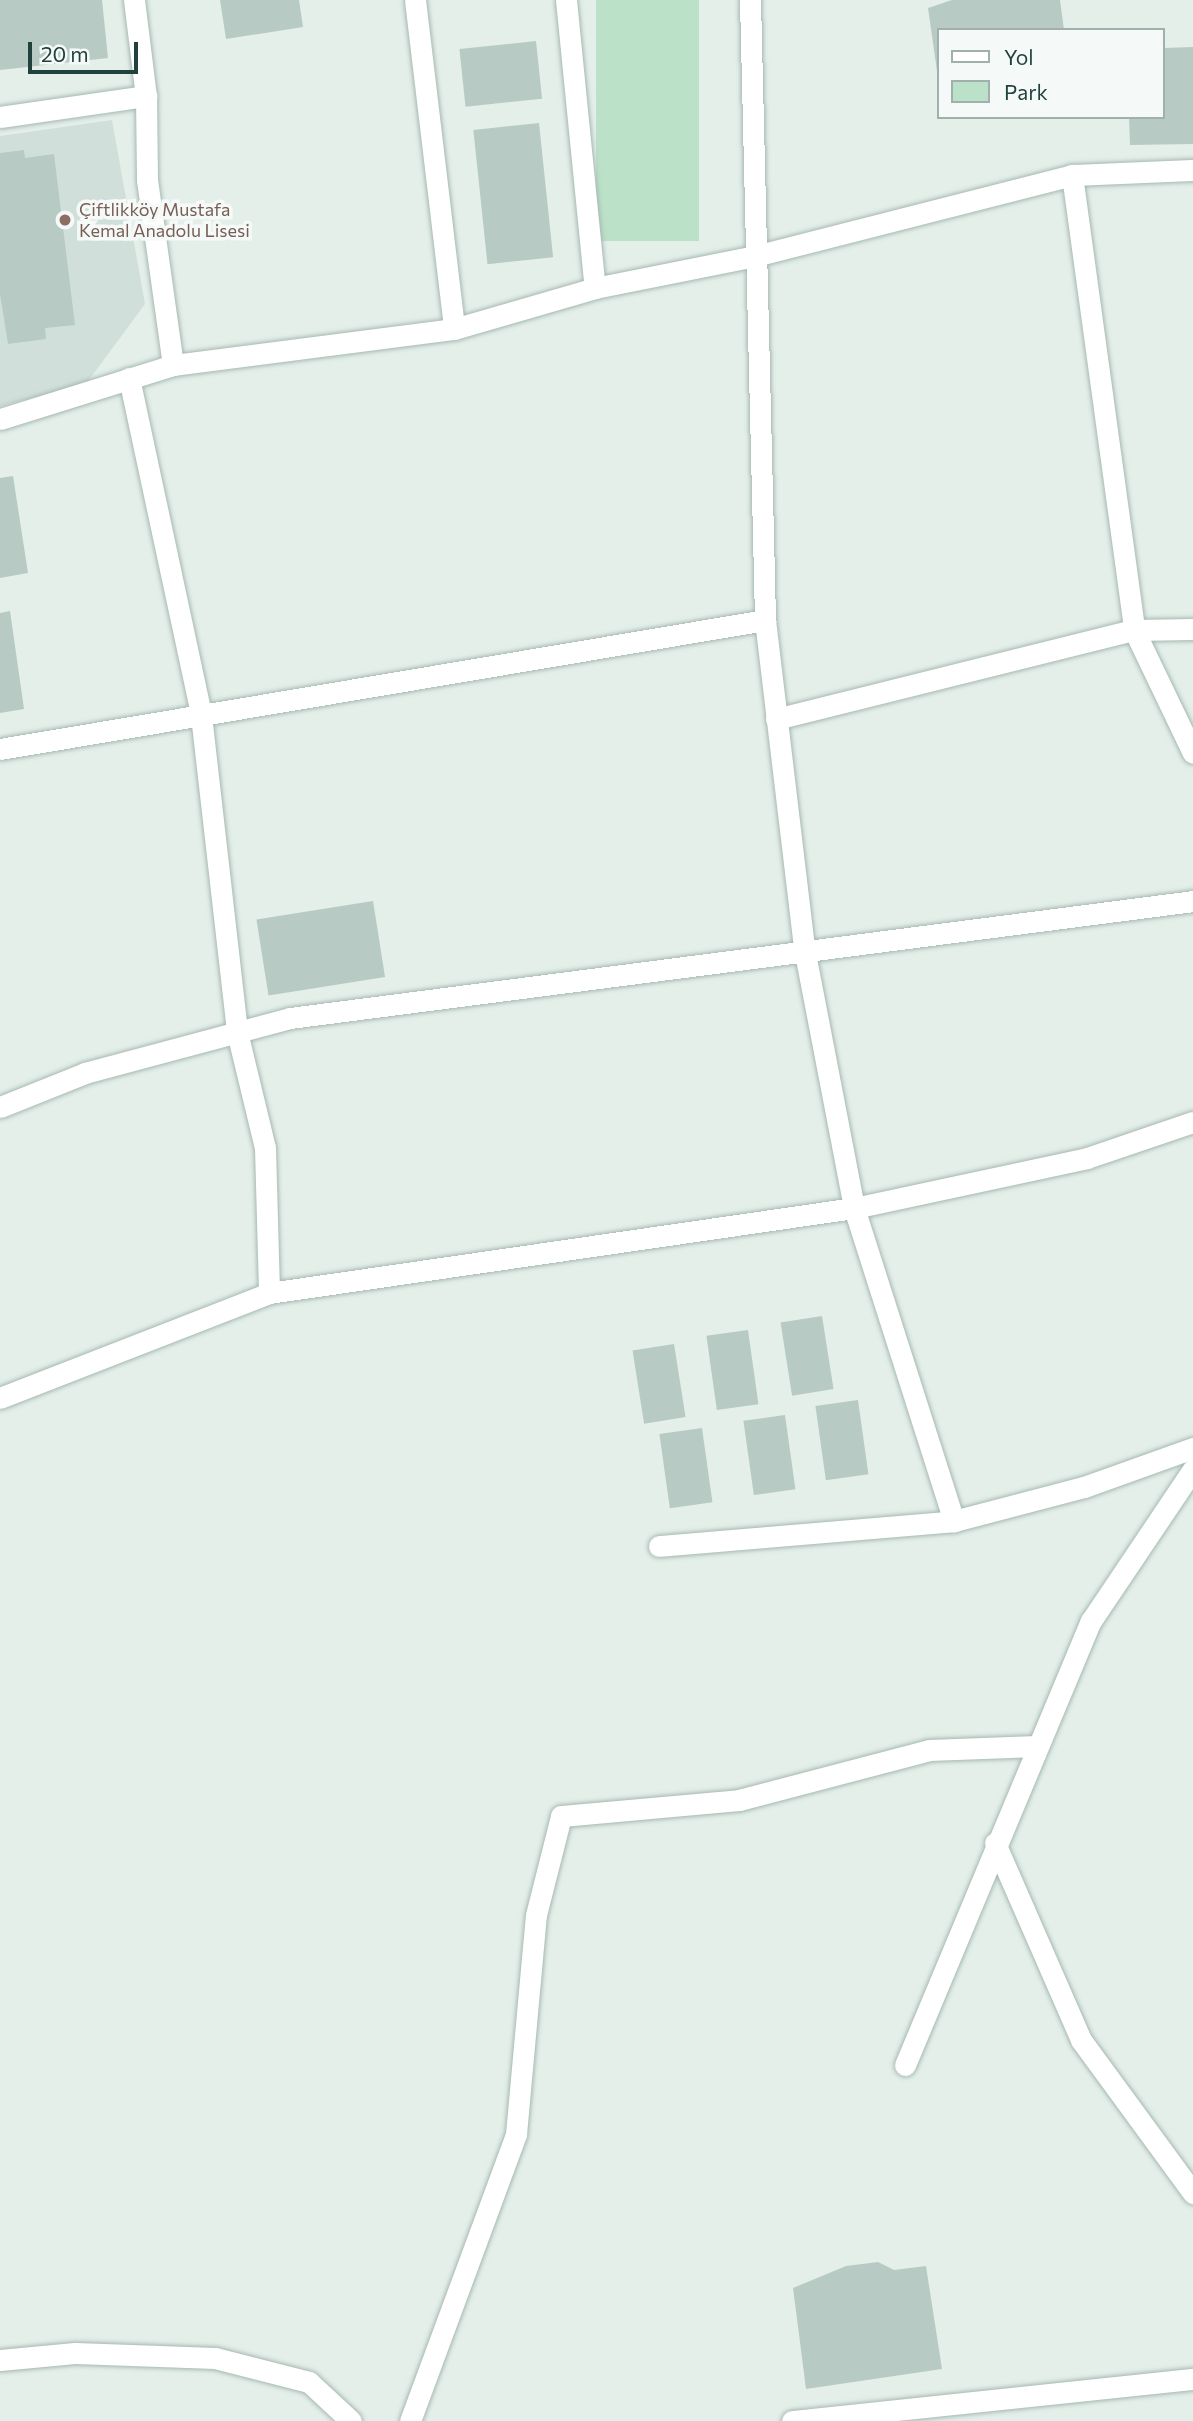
<!DOCTYPE html>
<meta charset="utf-8">
<style>
body{margin:0}
#map{position:relative;width:1193px;height:2421px;overflow:hidden;background:#e4efea;font-family:Commissioner,sans-serif}
div>[style]{position:absolute}
[style*='--x']{left:calc(var(--x)*1px);top:calc(var(--y)*1px);width:calc(var(--w)*1px);rotate:calc(var(--a)*1deg)}
.built>*{inset:0;background:#d1dfda}
.green>*{inset:0;background:#bbe1c8;transform-origin:0 0}
.building>*{inset:0;background:#b8cac4;transform-origin:0 0}
.roads{filter:drop-shadow(0 0 2px #a6b8b2) drop-shadow(0 0 2px #a6b8b2)}
.minor>*{height:21px;margin:-10.5px;padding:0 10.5px;transform-origin:10.5px;border-radius:10.5px;background:#fff}
.dots>*{width:19px;height:19px;translate:-50% -50%;box-sizing:border-box;border:4px solid #f5faf8;border-radius:50%}
span{translate:-50% -50%;white-space:nowrap;text-align:center;line-height:1.15;-webkit-text-stroke:7px #f5faf8;paint-order:stroke}
.education-label{font-size:18px;color:#785e54}
.left{translate:0 -50%;text-align:left}
.legend{position:absolute;left:937px;top:28px;width:228px;height:91px;box-sizing:border-box;background:#f5faf8;border:2px solid #a0b0ad;margin:0;padding:9px 12px;list-style:none;font-size:21px;color:#21423c}
.legend li{display:flex;align-items:center;gap:14px;height:35px}
.legend b{width:35px;border:2px solid #a0b0ad}
.scale{position:absolute;left:28px;top:42px;width:110px;height:32px;box-sizing:border-box;border:4px solid #21423c;border-top:0;padding-left:9px;font-size:21px;line-height:24px;white-space:nowrap;color:#21423c;-webkit-text-stroke:5px #f5faf8;paint-order:stroke}
</style>
<div id="map">
<div class="built">
<i style="clip-path:polygon(112px 120px,145px 304px,86px 384px,0 406px,0 136px)"></i>
</div>
<div class="green">
<i style="left:596px;top:0;width:103px;height:241px"></i>
</div>
<div class="building">
<i style="clip-path:polygon(0 0,102px 0,108px 58px,0 70px)"></i>
<i style="clip-path:polygon(220px 0,299px 0,303px 27px,226px 39px)"></i>
<i style="clip-path:polygon(952px 0,1060px 0,1064px 30px,939px 30px,938px 78px,928px 8px)"></i>
<i style="left:536px;top:41px;width:58px;height:77px;rotate:84deg"></i>
<i style="clip-path:polygon(1193px 47px,1193px 144px,1130px 145px,1129px 117px,1163px 117px,1163px 48px)"></i>
<i style="left:539px;top:123px;width:135px;height:66px;rotate:84deg"></i>
<i style="clip-path:polygon(24px 150px,25px 158px,54px 154px,75px 325px,45px 328px,46px 339px,8px 344px,0 294px,0 153px)"></i>
<i style="clip-path:polygon(13px 476px,28px 573px,0 578px,0 478px)"></i>
<i style="clip-path:polygon(10px 611px,24px 709px,0 713px,0 613px)"></i>
<i style="left:373px;top:901px;width:77px;height:118px;rotate:81deg"></i>
<i style="left:822px;top:1316px;width:74px;height:42px;rotate:81deg"></i>
<i style="left:748px;top:1330px;width:75px;height:42px;rotate:82deg"></i>
<i style="left:674px;top:1344px;width:74px;height:42px;rotate:81deg"></i>
<i style="left:858px;top:1400px;width:75px;height:43px;rotate:82deg"></i>
<i style="left:785px;top:1415px;width:75px;height:42px;rotate:82deg"></i>
<i style="left:702px;top:1428px;width:75px;height:43px;rotate:82deg"></i>
<i style="clip-path:polygon(878px 2262px,894px 2270px,926px 2266px,942px 2369px,806px 2389px,793px 2288px,846px 2266px)"></i>
</div>
<div class="roads">
<div class="minor">
<i style="--x:134;--y:0;--w:97;--a:82.9"></i>
<i style="--x:146;--y:96;--w:84;--a:89.3"></i>
<i style="--x:147;--y:180;--w:187;--a:82"></i>
<i style="--x:415;--y:0;--w:331;--a:83.2"></i>
<i style="--x:566;--y:0;--w:289;--a:84.3"></i>
<i style="--x:750;--y:0;--w:620;--a:88.61"></i>
<i style="--x:765;--y:620;--w:335;--a:83.2"></i>
<i style="--x:805;--y:953;--w:260;--a:79.1"></i>
<i style="--x:854;--y:1208;--w:329;--a:72.3"></i>
<i style="--x:0;--y:117;--w:148;--a:-8.2"></i>
<i style="--x:1072;--y:175;--w:459;--a:82.2"></i>
<i style="--x:1134;--y:630;--w:136;--a:64.4"></i>
<i style="--x:129;--y:378;--w:345;--a:77.9"></i>
<i style="--x:201;--y:715;--w:319;--a:83.5"></i>
<i style="--x:237;--y:1032;--w:119;--a:76.4"></i>
<i style="--x:265;--y:1148;--w:145;--a:88.4"></i>
<i style="--x:0;--y:419;--w:181;--a:-17.3"></i>
<i style="--x:173;--y:365;--w:283;--a:-7.3"></i>
<i style="--x:454;--y:329;--w:147;--a:-16.2"></i>
<i style="--x:595;--y:288;--w:163;--a:-11.3"></i>
<i style="--x:755;--y:256;--w:327;--a:-14.3"></i>
<i style="--x:1072;--y:175;--w:121;--a:-2.4"></i>
<i style="--x:776;--y:719;--w:369;--a:-14"></i>
<i style="--x:1134;--y:630;--w:59;--a:-1"></i>
<i style="--x:0;--y:749;--w:776;--a:-9.57"></i>
<i style="--x:0;--y:1107;--w:92;--a:-21.8"></i>
<i style="--x:85;--y:1073;--w:212;--a:-15"></i>
<i style="--x:290;--y:1018;--w:911;--a:-7.38"></i>
<i style="--x:0;--y:1398;--w:289;--a:-21.3"></i>
<i style="--x:269;--y:1293;--w:591;--a:-8.27"></i>
<i style="--x:854;--y:1208;--w:238;--a:-12.1"></i>
<i style="--x:1087;--y:1158;--w:112;--a:-18.8"></i>
<i style="--x:659;--y:1546;--w:296;--a:-4.8"></i>
<i style="--x:954;--y:1521;--w:134;--a:-14.7"></i>
<i style="--x:1084;--y:1487;--w:116;--a:-19.7"></i>
<i style="--x:995;--y:1843;--w:215;--a:66.4"></i>
<i style="--x:1081;--y:2040;--w:190;--a:53.8"></i>
<i style="--x:905;--y:2065;--w:481;--a:-67.3"></i>
<i style="--x:1091;--y:1621;--w:183;--a:-56.1"></i>
<i style="--x:0;--y:2360;--w:75;--a:-5.3"></i>
<i style="--x:75;--y:2353;--w:140;--a:2"></i>
<i style="--x:215;--y:2358;--w:97;--a:14.3"></i>
<i style="--x:309;--y:2382;--w:57;--a:42.9"></i>
<i style="--x:410;--y:2421;--w:306;--a:-69.7"></i>
<i style="--x:516;--y:2134;--w:220;--a:-84.8"></i>
<i style="--x:536;--y:1915;--w:102;--a:-75.8"></i>
<i style="--x:561;--y:1816;--w:179;--a:-5.1"></i>
<i style="--x:739;--y:1800;--w:196;--a:-14.7"></i>
<i style="--x:929;--y:1750;--w:108;--a:-2.1"></i>
<i style="--x:792;--y:2421;--w:403;--a:-6"></i>
</div>
</div>
<div class="dots">
<i style="left:65px;top:220px;background:#8d6e63"></i>
</div>
<div class="education-label">
<span class="left" style="left:79px;top:220px">Çiftlikköy Mustafa<br>Kemal Anadolu Lisesi</span>
</div>
<ul class="legend">
<li><b style="height:9px;background:#fff"></b>Yol</li>
<li><b style="height:19px;background:#bbe1c8"></b>Park</li>
</ul>
<div class="scale">20 m</div>
</div>
